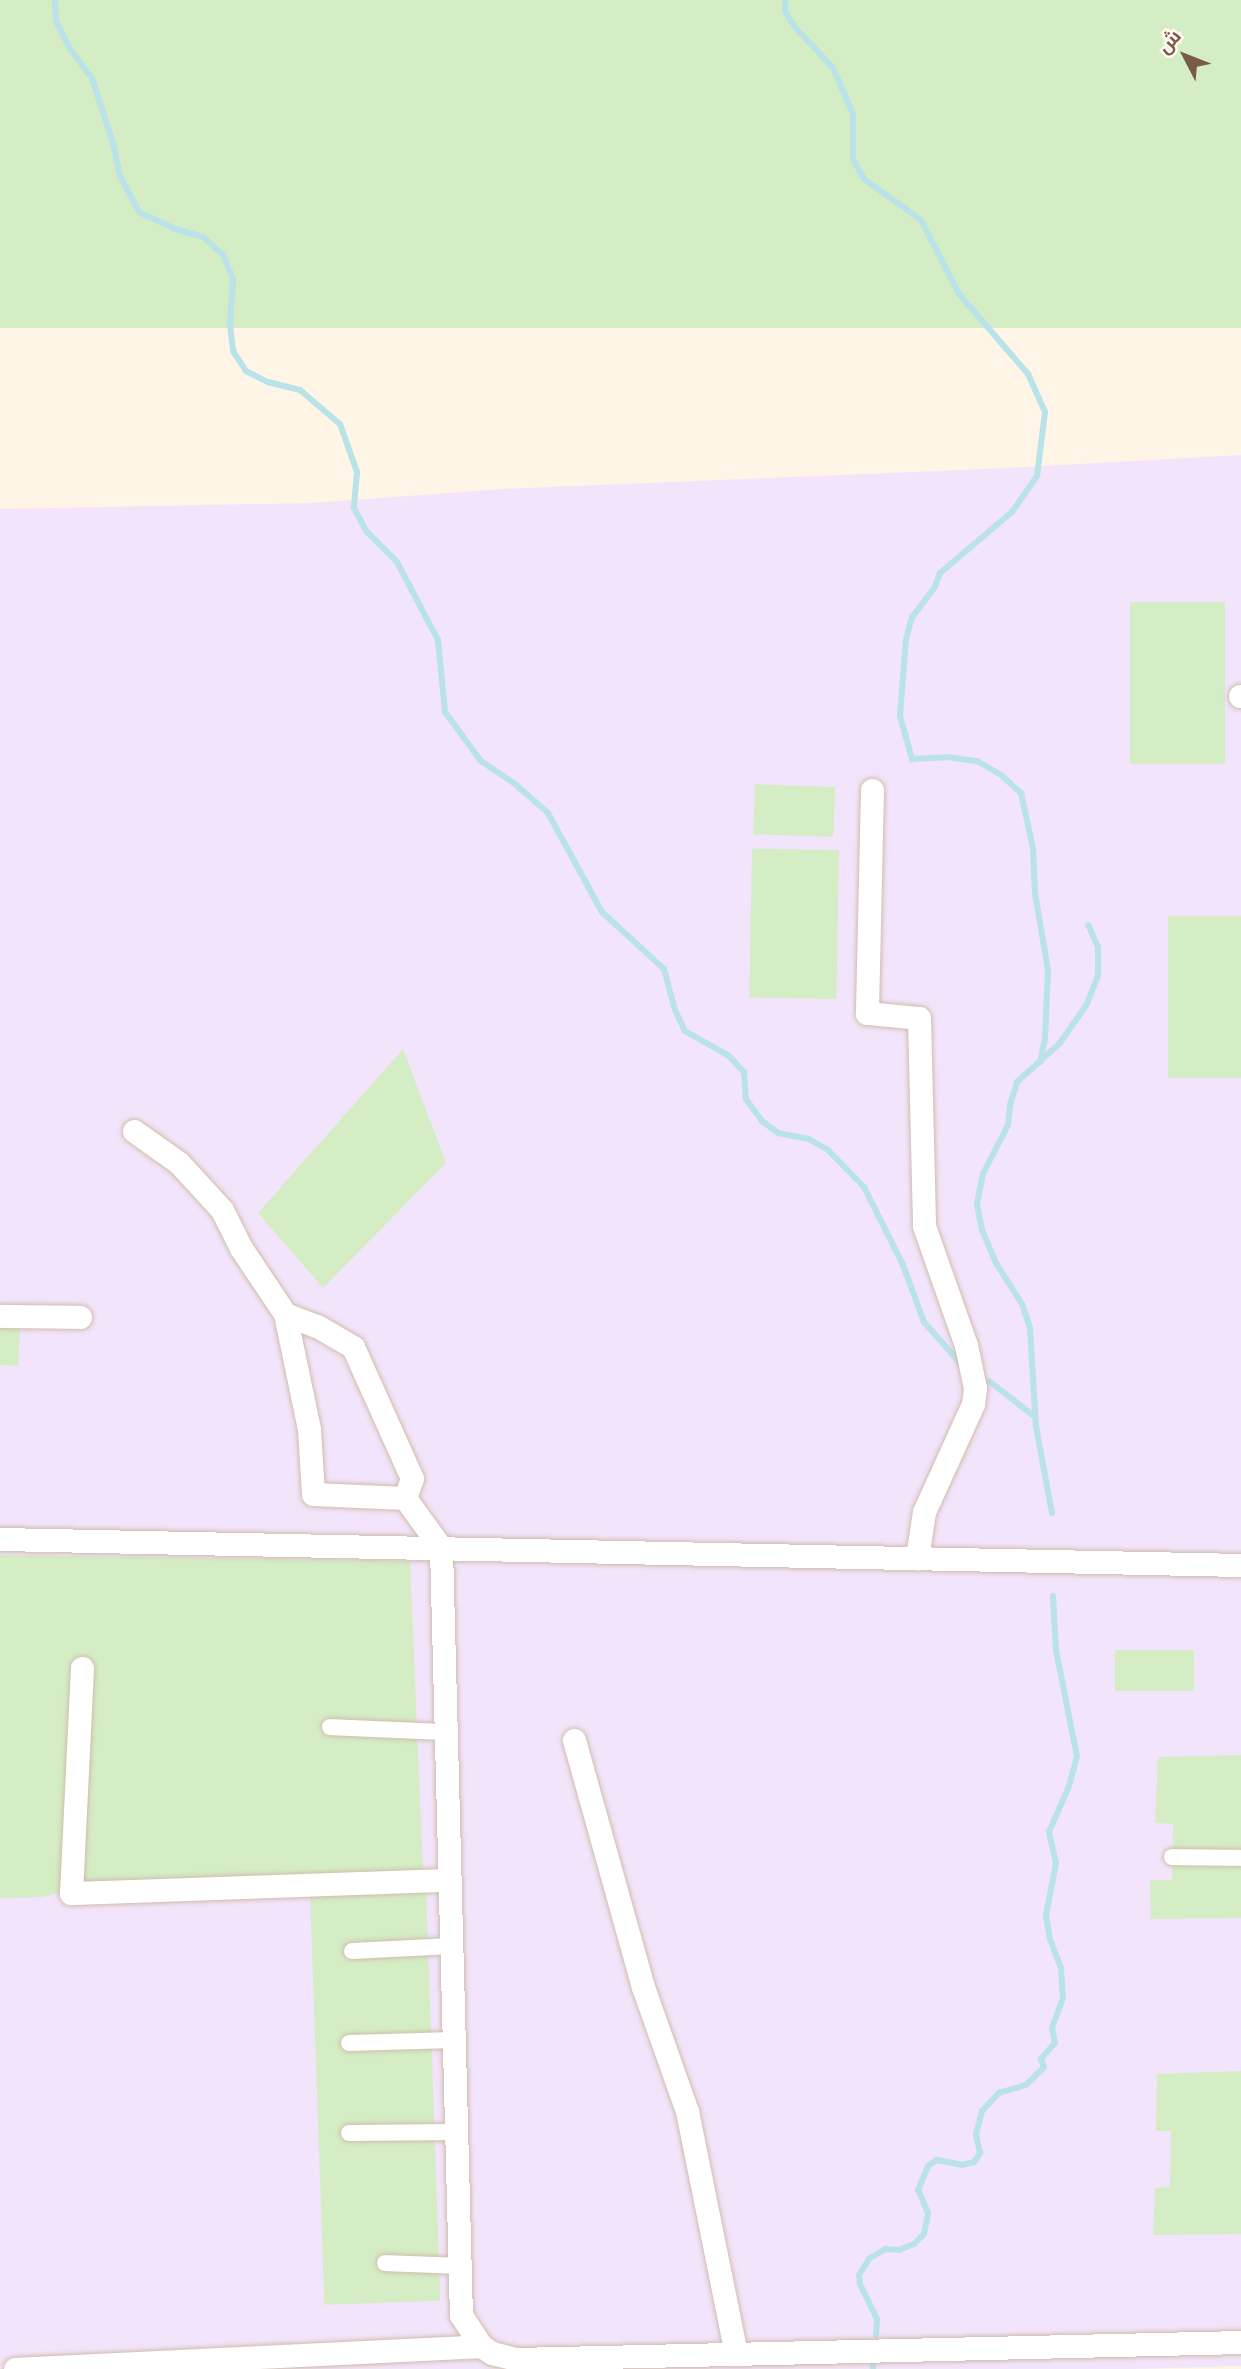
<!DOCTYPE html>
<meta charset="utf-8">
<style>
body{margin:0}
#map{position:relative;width:1241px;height:2369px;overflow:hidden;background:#fef5e7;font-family:Inter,Cairo,sans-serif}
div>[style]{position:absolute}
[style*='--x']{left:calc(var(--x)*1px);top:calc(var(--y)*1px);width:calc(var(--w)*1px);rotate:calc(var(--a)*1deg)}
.education>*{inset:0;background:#f2e4fa}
.green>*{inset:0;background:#d4edc4;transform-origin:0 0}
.stream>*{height:6px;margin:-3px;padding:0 3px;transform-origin:3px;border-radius:3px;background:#bae2e9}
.roads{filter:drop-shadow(0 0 2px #d1bdac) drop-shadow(0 0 2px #d1bdac)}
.pedestrian>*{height:16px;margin:-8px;padding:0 8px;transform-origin:8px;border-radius:8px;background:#fff}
.minor>*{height:23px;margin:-11.5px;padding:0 11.5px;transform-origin:11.5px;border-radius:11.5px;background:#fff}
span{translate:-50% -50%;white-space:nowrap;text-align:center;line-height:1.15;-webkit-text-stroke:6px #fff9ef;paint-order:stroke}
.north{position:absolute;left:1150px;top:21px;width:70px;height:70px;-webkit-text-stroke:5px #fff9ef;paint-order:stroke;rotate:312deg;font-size:19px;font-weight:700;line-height:28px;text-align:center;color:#7a5b49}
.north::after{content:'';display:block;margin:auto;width:24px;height:32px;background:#7a5b49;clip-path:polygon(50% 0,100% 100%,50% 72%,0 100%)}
</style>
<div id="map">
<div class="education">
<i style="clip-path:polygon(1241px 455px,1241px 2366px,1132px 2369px,0 2369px,0 509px,313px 503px,503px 489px,988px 469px)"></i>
</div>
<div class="green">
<i style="left:0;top:0;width:1241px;height:328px"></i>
<i style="left:1225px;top:602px;width:162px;height:95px;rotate:90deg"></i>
<i style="left:835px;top:787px;width:50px;height:80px;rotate:92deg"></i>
<i style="left:839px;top:850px;width:149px;height:87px;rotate:91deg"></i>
<i style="left:1241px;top:916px;width:162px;height:73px;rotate:90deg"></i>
<i style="clip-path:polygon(403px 1049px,446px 1163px,323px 1288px,258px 1213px)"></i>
<i style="left:0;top:1328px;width:20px;height:37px;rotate:3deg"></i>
<i style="clip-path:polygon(0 1555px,410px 1561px,423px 1871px,94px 1885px,43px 1897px,0 1898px)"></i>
<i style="left:1115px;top:1650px;width:79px;height:41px"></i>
<i style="clip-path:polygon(1241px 1755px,1241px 1918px,1151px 1919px,1150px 1880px,1172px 1880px,1173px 1824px,1155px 1823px,1158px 1757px)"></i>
<i style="left:426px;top:1890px;width:411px;height:116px;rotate:88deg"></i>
<i style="clip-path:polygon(1241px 2071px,1241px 2234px,1153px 2235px,1155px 2188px,1170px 2187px,1171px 2131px,1156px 2131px,1157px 2074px)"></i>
</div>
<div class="stream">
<i style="--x:55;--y:0;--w:21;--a:87"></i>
<i style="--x:56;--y:21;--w:31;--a:63"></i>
<i style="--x:70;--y:49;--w:36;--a:53"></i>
<i style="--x:92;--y:78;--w:68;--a:72.1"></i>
<i style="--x:113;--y:143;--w:34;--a:78"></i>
<i style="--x:120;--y:176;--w:41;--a:62.2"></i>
<i style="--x:139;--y:212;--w:40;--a:25"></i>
<i style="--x:175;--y:229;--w:29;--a:16"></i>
<i style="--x:203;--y:237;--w:28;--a:42"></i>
<i style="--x:224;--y:256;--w:26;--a:69"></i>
<i style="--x:233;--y:280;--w:45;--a:93.8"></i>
<i style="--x:230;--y:325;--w:26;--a:83"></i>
<i style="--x:233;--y:351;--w:24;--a:57"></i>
<i style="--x:246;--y:371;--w:25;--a:27"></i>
<i style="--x:268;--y:382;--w:33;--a:14"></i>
<i style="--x:300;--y:390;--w:52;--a:40.4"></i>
<i style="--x:340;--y:424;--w:51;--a:70.5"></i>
<i style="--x:357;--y:472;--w:36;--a:95"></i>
<i style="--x:354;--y:508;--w:27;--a:62"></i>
<i style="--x:367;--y:532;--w:42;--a:45"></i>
<i style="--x:397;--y:562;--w:88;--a:62.3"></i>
<i style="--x:438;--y:640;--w:72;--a:84.4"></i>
<i style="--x:445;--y:712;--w:61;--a:53.7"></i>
<i style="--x:481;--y:761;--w:41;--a:34.1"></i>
<i style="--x:515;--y:784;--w:44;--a:41.3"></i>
<i style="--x:548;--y:813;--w:113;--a:61.4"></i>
<i style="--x:602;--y:912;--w:84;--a:42.6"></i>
<i style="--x:664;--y:969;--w:42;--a:75"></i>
<i style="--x:675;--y:1010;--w:23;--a:65"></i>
<i style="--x:685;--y:1031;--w:51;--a:29.6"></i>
<i style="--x:729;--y:1056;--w:22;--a:47"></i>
<i style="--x:744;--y:1072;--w:27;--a:86"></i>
<i style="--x:746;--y:1099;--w:27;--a:54"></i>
<i style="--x:762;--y:1121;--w:20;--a:37"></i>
<i style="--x:778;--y:1133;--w:32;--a:11"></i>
<i style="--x:809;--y:1139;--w:22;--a:30"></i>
<i style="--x:828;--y:1150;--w:52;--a:45.8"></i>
<i style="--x:864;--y:1187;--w:87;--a:63.4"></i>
<i style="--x:903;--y:1265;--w:61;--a:69.8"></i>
<i style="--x:924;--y:1322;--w:55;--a:48.7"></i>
<i style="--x:785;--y:0;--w:11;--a:90"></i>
<i style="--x:785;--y:11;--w:17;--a:59"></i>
<i style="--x:794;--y:26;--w:57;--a:47.1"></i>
<i style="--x:833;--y:68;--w:50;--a:66.5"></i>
<i style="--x:853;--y:114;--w:45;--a:90"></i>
<i style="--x:853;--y:159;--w:23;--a:61"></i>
<i style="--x:864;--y:179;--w:70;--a:35.7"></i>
<i style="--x:921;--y:220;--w:83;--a:62.8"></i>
<i style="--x:959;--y:294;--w:106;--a:49.2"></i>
<i style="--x:1028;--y:374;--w:42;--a:65.9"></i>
<i style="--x:1045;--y:412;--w:64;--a:97.1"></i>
<i style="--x:1037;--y:476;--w:44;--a:124.8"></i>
<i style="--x:1012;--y:512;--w:94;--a:139.7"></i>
<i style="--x:940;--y:573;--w:15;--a:110"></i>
<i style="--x:935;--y:587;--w:38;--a:127"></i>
<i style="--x:912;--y:617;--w:23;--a:105"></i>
<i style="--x:906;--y:639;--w:77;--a:94.5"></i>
<i style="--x:900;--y:716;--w:45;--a:74.4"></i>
<i style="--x:912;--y:759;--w:35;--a:-3"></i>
<i style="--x:947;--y:757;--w:30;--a:8"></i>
<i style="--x:977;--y:761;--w:28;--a:30"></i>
<i style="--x:1001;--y:775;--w:27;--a:42"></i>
<i style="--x:1021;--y:793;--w:56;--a:77.7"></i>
<i style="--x:1033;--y:848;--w:45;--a:87.5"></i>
<i style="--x:1035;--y:893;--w:78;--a:80.4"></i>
<i style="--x:1048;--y:970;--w:68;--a:92.5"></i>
<i style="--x:1045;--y:1038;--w:25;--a:101"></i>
<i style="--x:989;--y:1381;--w:58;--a:38"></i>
<i style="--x:1052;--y:1513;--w:87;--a:-100.5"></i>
<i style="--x:1036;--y:1427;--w:99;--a:-93.5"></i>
<i style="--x:1030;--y:1328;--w:25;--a:-108"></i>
<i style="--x:1022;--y:1304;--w:49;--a:-122.4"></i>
<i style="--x:996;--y:1263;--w:36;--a:-113"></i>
<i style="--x:982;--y:1230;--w:26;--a:-101"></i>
<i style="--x:977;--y:1204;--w:31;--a:-79"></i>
<i style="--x:983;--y:1174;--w:55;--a:-63"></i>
<i style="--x:1008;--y:1125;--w:20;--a:-84"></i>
<i style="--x:1010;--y:1105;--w:24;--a:-73"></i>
<i style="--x:1017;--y:1082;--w:58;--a:-42.2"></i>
<i style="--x:1060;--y:1043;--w:47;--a:-55.3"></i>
<i style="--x:1087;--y:1004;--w:31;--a:-69"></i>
<i style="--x:1098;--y:975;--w:28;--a:-90"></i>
<i style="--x:1098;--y:947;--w:24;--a:-114"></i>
<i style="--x:876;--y:2335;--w:16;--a:-86"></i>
<i style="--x:877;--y:2319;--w:39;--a:-116"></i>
<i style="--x:860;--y:2284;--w:9;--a:-96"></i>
<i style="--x:859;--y:2275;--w:19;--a:-58"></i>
<i style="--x:869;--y:2259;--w:19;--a:-32"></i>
<i style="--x:885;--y:2249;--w:14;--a:4"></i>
<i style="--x:899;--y:2250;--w:16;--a:-22"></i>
<i style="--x:914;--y:2244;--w:14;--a:-45"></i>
<i style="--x:924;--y:2234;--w:21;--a:-79"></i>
<i style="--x:928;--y:2213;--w:25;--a:-113"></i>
<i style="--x:918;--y:2190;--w:26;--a:-67"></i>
<i style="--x:928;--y:2166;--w:11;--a:-34"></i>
<i style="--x:937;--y:2160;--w:25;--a:11"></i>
<i style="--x:962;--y:2165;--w:12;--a:-14"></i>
<i style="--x:974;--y:2162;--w:11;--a:-56"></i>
<i style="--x:980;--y:2153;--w:19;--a:-102"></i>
<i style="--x:976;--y:2134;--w:24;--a:-75"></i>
<i style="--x:982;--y:2111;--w:25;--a:-47"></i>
<i style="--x:999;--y:2093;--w:28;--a:-17"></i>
<i style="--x:1026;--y:2085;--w:25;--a:-45"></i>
<i style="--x:1044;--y:2067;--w:9;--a:-111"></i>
<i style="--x:1041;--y:2059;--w:21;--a:-49"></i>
<i style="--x:1055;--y:2043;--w:15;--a:-101"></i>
<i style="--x:1052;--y:2028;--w:32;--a:-70"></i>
<i style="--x:1063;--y:1998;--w:30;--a:-94"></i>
<i style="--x:1061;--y:1968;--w:30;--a:-111"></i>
<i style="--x:1050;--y:1940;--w:25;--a:-99"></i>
<i style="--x:1046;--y:1915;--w:53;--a:-79.1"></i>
<i style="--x:1056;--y:1863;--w:32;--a:-103"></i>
<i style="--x:1049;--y:1832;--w:50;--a:-66.5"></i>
<i style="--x:1069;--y:1786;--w:30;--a:-75"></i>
<i style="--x:1077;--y:1757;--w:109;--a:-101.1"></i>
<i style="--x:1056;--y:1650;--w:54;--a:-93.2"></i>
<i style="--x:873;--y:2369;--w:13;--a:-90"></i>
</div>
<div class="roads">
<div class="pedestrian">
<i style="--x:330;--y:1727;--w:116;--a:2.5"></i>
<i style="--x:1172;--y:1857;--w:69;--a:0.8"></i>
<i style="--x:352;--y:1951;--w:100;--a:-2.9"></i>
<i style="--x:349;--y:2043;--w:105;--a:-1.6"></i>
<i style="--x:349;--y:2133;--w:107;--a:-0.5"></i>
<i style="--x:385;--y:2263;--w:75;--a:2.3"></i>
</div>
<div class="minor">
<i style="--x:1240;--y:696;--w:1;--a:0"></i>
<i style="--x:872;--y:790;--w:223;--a:91.3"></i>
<i style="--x:867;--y:1013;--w:52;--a:5.5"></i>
<i style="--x:919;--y:1018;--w:208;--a:88.6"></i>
<i style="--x:924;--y:1226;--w:126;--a:70.6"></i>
<i style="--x:966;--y:1345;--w:44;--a:78.2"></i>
<i style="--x:975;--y:1388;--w:16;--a:97"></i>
<i style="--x:973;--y:1404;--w:119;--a:114.4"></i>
<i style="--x:924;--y:1512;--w:47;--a:98.7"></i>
<i style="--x:134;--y:1131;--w:55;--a:35.4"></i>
<i style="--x:179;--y:1163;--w:64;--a:47.5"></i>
<i style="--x:222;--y:1210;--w:42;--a:63.4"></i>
<i style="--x:241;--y:1248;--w:79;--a:56.3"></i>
<i style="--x:285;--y:1314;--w:117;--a:78.2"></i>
<i style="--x:309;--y:1429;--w:65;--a:86.5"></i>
<i style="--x:313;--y:1494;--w:92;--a:2.5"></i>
<i style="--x:405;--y:1498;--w:62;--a:54.2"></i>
<i style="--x:441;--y:1548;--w:767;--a:88.51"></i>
<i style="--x:461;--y:2315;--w:37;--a:57"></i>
<i style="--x:481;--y:2346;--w:13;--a:32"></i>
<i style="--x:492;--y:2353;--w:25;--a:14"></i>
<i style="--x:516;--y:2359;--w:725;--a:-1.34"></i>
<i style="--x:285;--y:1314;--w:34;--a:21"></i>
<i style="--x:317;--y:1326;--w:42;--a:30.3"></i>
<i style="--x:353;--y:1347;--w:144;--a:65.8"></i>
<i style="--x:412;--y:1478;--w:21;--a:109"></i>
<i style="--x:0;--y:1316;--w:80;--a:0.7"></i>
<i style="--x:0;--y:1539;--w:1241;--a:1.2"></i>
<i style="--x:82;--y:1668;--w:225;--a:92.8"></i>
<i style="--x:71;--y:1893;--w:379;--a:-2"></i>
<i style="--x:574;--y:1740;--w:256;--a:74.4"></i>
<i style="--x:643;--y:1987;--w:132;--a:70.5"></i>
<i style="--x:687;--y:2111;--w:248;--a:78.6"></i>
<i style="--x:15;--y:2369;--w:467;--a:-2.8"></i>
</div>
</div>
<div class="north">ش</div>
</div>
